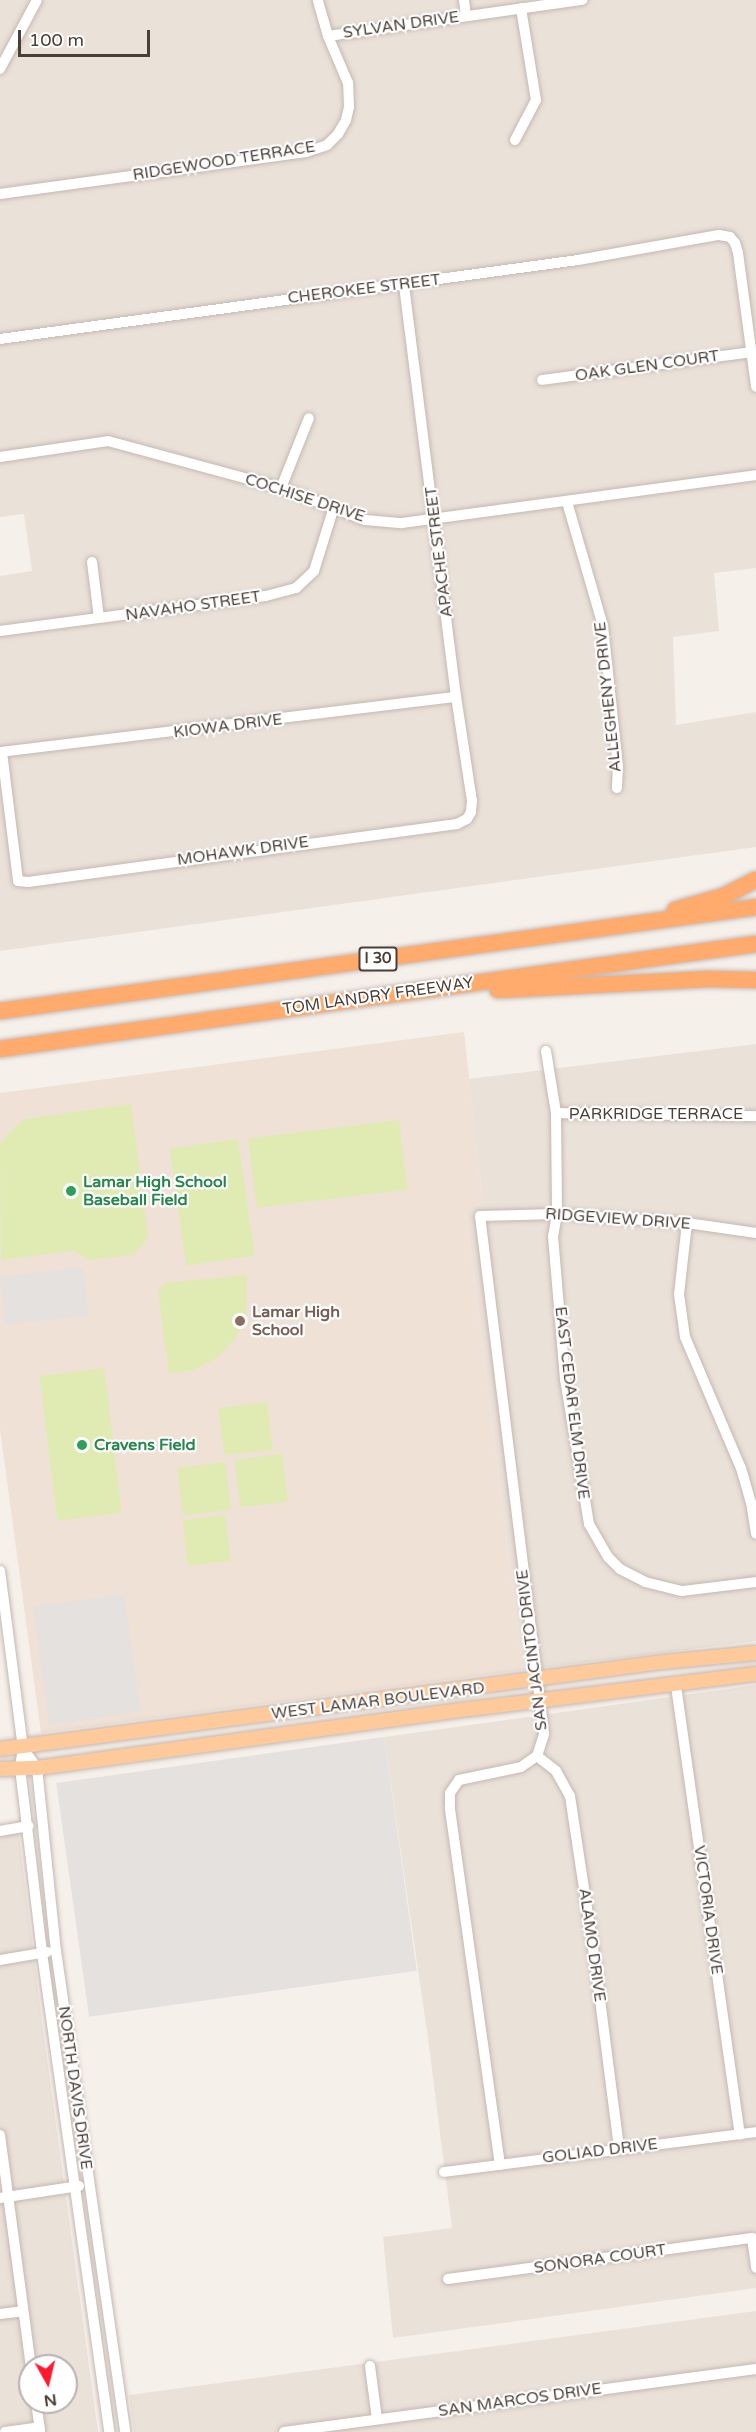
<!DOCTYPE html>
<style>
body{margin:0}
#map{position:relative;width:756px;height:2432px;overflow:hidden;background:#f6f0eb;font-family:"Varela Round",sans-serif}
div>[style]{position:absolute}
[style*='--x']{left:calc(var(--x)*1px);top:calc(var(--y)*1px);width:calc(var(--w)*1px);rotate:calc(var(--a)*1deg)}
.residential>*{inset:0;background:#eae1d9}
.education>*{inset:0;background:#efe1d5}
.green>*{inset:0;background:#dfebb3;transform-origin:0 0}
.parking>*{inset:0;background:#e5e1df;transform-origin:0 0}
.roads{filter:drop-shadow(0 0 2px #c5b8b0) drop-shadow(0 0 2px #c5b8b0)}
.minor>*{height:10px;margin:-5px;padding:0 5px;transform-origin:5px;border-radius:5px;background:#fff}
.major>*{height:14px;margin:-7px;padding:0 7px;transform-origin:7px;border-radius:7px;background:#ffca9b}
.highway>*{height:16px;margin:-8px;padding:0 8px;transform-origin:8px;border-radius:8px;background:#ffab6d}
.dots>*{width:16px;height:16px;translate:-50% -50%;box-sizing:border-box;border:3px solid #fff;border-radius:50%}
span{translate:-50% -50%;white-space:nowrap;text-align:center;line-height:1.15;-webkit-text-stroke:4.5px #fff;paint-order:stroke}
.shield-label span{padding:2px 4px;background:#fff;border:2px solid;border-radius:4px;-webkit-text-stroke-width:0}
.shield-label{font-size:15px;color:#4b3f38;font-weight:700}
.street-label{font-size:16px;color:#4b3f38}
.leisure-label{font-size:16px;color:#27864d;font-weight:700}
.left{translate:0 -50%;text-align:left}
.education-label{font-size:16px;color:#785e54;font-weight:700}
.north{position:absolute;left:18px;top:2354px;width:60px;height:60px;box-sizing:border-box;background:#fff;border:2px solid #b7b2af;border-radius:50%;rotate:172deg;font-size:16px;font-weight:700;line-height:24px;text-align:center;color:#4b3f38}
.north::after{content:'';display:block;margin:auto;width:21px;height:27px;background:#ff192e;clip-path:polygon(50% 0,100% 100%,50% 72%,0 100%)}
.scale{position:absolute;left:18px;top:30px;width:132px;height:27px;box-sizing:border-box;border:3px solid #4b3f38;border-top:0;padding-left:8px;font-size:18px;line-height:21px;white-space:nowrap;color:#4b3f38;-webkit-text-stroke:4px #fff;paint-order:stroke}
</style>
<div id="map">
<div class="residential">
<i style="clip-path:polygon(0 0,756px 0,756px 568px,714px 573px,719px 631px,673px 637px,676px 725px,756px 712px,756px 847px,0 951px,0 576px,32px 571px,24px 514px,0 517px)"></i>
<i style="clip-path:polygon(756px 1044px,756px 1641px,523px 1670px,466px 1214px,483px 1202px,469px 1079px)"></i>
<i style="clip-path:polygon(756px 1685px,756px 2288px,393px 2338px,383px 2237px,452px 2228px,428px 2038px,384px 1737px)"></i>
<i style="clip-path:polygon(evenodd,18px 1828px,42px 2022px,98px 2432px,0 2432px,0 1830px,18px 1828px,30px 2366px,66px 2366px,66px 2402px,30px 2402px,30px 2366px)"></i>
<i style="clip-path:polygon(756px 2311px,756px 2432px,134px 2432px,129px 2395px)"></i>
</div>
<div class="education">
<i style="clip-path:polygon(464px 1032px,483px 1202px,466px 1214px,523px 1670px,41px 1733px,0 1429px,0 1093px)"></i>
</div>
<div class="green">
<i style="clip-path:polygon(131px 1104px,148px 1238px,134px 1255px,89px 1260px,73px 1251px,1px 1260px,0 1144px,10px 1132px,24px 1119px)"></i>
<i style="left:399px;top:1120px;width:70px;height:152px;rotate:83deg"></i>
<i style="left:238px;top:1139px;width:118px;height:69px;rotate:82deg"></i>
<i style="clip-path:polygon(247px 1275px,246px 1316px,235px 1339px,217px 1358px,194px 1370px,169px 1374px,158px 1290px,165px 1283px)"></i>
<i style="left:104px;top:1368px;width:146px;height:65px;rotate:83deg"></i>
<i style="left:267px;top:1402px;width:48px;height:49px;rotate:83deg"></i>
<i style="left:282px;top:1454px;width:48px;height:48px;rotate:83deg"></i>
<i style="left:225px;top:1462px;width:48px;height:48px;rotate:83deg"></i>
<i style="left:225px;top:1515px;width:46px;height:43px;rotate:83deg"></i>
</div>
<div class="parking">
<i style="left:83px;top:1267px;width:48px;height:84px;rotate:83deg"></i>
<i style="left:124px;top:1594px;width:119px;height:92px;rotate:82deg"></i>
<i style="left:384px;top:1737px;width:236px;height:331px;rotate:82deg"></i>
</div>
<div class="roads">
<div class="minor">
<i style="--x:464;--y:0;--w:16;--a:83"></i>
<i style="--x:328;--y:36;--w:257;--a:-8.1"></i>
<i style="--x:0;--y:69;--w:78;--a:-61.8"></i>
<i style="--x:515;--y:140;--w:45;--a:-62.3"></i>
<i style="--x:536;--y:100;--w:93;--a:-99.3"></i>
<i style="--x:0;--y:194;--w:309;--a:-7.8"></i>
<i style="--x:306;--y:152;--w:22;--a:-18"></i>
<i style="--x:327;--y:145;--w:16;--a:-45"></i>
<i style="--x:338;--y:134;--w:16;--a:-60"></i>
<i style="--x:346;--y:120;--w:13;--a:-77"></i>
<i style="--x:349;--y:107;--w:24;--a:-92"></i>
<i style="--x:348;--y:83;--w:51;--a:-113.1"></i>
<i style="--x:328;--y:36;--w:37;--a:-106"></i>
<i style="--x:0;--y:339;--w:583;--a:-7.78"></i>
<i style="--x:578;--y:260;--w:143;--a:-10.1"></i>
<i style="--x:719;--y:235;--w:11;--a:10"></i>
<i style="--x:730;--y:237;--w:8;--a:50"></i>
<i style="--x:735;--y:243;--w:10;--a:73"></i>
<i style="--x:738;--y:253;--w:135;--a:82.3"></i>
<i style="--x:542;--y:380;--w:211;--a:-7.6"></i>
<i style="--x:0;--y:457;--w:109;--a:-8.4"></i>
<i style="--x:108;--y:441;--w:179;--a:15.2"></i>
<i style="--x:281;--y:488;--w:90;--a:20.9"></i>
<i style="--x:365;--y:520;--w:37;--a:5"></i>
<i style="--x:402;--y:523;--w:357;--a:-7.7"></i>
<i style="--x:281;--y:488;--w:75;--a:-68.2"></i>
<i style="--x:567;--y:502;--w:129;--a:73.8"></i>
<i style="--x:603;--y:626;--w:142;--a:83.9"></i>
<i style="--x:618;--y:767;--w:21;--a:93"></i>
<i style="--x:92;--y:562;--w:56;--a:82.9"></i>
<i style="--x:0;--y:631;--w:268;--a:-7.5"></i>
<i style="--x:266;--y:596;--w:31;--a:-15"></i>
<i style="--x:296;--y:588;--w:25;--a:-43"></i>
<i style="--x:314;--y:571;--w:64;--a:-72.7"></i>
<i style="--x:0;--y:752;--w:459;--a:-6.9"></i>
<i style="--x:2;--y:752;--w:130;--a:82.9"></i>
<i style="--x:18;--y:881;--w:10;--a:6"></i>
<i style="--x:28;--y:882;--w:433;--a:-7.7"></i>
<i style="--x:457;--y:824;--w:11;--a:-27"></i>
<i style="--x:467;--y:819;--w:8;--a:-60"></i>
<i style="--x:471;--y:812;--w:11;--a:-85"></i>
<i style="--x:472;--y:801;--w:105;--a:-98.7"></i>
<i style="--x:456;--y:697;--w:416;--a:-97.2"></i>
<i style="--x:546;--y:1051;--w:63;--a:80.8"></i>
<i style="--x:556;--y:1113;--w:101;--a:89.4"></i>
<i style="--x:557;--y:1214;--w:22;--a:100"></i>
<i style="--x:553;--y:1236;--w:144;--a:85.2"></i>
<i style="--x:565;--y:1379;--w:147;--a:80.6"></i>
<i style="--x:589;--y:1524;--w:38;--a:60"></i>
<i style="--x:608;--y:1557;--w:17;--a:45"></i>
<i style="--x:620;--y:1569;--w:28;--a:27"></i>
<i style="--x:645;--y:1582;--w:38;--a:14"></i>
<i style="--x:682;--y:1591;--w:75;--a:-6.9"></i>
<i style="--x:556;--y:1113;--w:200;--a:0.9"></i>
<i style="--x:687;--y:1223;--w:71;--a:96.4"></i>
<i style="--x:679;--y:1294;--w:43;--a:82.1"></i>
<i style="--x:685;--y:1337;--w:142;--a:66.9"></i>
<i style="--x:741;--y:1468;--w:35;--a:74"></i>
<i style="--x:751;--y:1502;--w:32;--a:81"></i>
<i style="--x:0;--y:1571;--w:178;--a:82.6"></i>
<i style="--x:23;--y:1748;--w:20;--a:99"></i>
<i style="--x:20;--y:1768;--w:186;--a:83.2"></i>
<i style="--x:42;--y:1953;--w:484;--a:82"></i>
<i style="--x:676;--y:1686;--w:453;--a:81.9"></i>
<i style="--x:23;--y:1748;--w:24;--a:55"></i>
<i style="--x:37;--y:1768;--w:184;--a:84.1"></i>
<i style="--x:56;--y:1951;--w:486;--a:81.8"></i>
<i style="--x:537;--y:1756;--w:24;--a:38"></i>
<i style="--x:556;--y:1771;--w:29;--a:61"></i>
<i style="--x:570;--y:1796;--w:174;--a:81.4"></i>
<i style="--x:596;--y:1968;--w:181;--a:82.7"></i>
<i style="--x:0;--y:1831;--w:29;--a:-10"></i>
<i style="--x:0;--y:1960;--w:48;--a:-9.7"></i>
<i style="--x:0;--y:2135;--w:233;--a:82.4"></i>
<i style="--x:500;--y:2165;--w:361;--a:-98"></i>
<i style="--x:450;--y:1807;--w:14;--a:-90"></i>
<i style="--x:450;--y:1793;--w:16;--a:-55"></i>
<i style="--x:459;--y:1780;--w:63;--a:-11.8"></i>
<i style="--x:521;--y:1767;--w:19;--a:-35"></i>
<i style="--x:537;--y:1756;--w:23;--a:-72"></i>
<i style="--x:544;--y:1734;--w:522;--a:-97.04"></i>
<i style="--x:480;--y:1216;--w:77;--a:-1.5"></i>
<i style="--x:557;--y:1214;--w:130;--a:4"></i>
<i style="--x:687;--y:1223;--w:70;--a:8.2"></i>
<i style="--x:444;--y:2172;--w:315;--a:-7.3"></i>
<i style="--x:0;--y:2198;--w:80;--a:-8.6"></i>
<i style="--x:448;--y:2279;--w:307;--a:-7.7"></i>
<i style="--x:752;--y:2238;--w:30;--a:82"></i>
<i style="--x:0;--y:2314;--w:23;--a:-7"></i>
<i style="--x:370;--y:2366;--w:53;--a:82.5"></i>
<i style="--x:36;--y:2402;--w:30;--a:82"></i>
<i style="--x:5;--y:2432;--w:35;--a:-8"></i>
<i style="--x:284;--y:2432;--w:476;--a:-7.6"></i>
</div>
<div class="major">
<i style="--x:0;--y:1749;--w:669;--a:-7.48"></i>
<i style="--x:663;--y:1662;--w:93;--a:-5.5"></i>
<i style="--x:0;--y:1769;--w:37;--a:-2"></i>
<i style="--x:37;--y:1768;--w:437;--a:-7.8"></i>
<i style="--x:470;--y:1709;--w:288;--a:-7"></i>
</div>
<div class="highway">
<i style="--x:675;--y:910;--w:51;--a:-15.9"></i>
<i style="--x:724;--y:896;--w:36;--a:-27"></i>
<i style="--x:498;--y:990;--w:211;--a:-3"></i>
<i style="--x:709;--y:979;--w:47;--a:1.2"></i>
<i style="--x:0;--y:1011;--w:763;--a:-7.83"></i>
<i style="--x:0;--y:1049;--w:763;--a:-7.91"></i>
</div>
</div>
<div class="dots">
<i style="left:71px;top:1191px;background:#2e9e5b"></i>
<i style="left:240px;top:1321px;background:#8d6e63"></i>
<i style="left:82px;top:1445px;background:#2e9e5b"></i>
</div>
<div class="shield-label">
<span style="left:378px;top:959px">I 30</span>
</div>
<div class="street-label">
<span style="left:401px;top:25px;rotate:-8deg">SYLVAN DRIVE</span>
<span style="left:224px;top:161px;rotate:-9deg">RIDGEWOOD TERRACE</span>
<span style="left:364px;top:289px;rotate:-7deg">CHEROKEE STREET</span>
<span style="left:647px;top:366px;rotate:-8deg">OAK GLEN COURT</span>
<span style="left:305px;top:498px;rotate:18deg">COCHISE DRIVE</span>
<span style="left:439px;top:552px;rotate:-97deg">APACHE STREET</span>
<span style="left:193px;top:606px;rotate:-8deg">NAVAHO STREET</span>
<span style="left:608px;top:697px;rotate:-96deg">ALLEGHENY DRIVE</span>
<span style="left:228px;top:726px;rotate:-7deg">KIOWA DRIVE</span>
<span style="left:243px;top:851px;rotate:-8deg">MOHAWK DRIVE</span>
<span style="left:378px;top:996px;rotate:-8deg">TOM LANDRY FREEWAY</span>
<span style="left:656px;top:1114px">PARKRIDGE TERRACE</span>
<span style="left:618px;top:1219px;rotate:4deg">RIDGEVIEW DRIVE</span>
<span style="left:572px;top:1403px;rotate:83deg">EAST CEDAR ELM DRIVE</span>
<span style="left:532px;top:1650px;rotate:-97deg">SAN JACINTO DRIVE</span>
<span style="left:378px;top:1701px;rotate:-7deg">WEST LAMAR BOULEVARD</span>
<span style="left:708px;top:1910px;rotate:82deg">VICTORIA DRIVE</span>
<span style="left:592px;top:1945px;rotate:82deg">ALAMO DRIVE</span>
<span style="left:75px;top:2088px;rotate:82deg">NORTH DAVIS DRIVE</span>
<span style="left:600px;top:2151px;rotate:-7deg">GOLIAD DRIVE</span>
<span style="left:600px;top:2259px;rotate:-8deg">SONORA COURT</span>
<span style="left:520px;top:2400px;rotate:-8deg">SAN MARCOS DRIVE</span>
</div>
<div class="leisure-label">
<span class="left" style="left:83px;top:1191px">Lamar High School<br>Baseball Field</span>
<span class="left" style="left:94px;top:1445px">Cravens Field</span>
</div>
<div class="education-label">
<span class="left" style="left:252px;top:1321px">Lamar High<br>School</span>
</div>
<div class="north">N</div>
<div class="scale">100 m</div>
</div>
